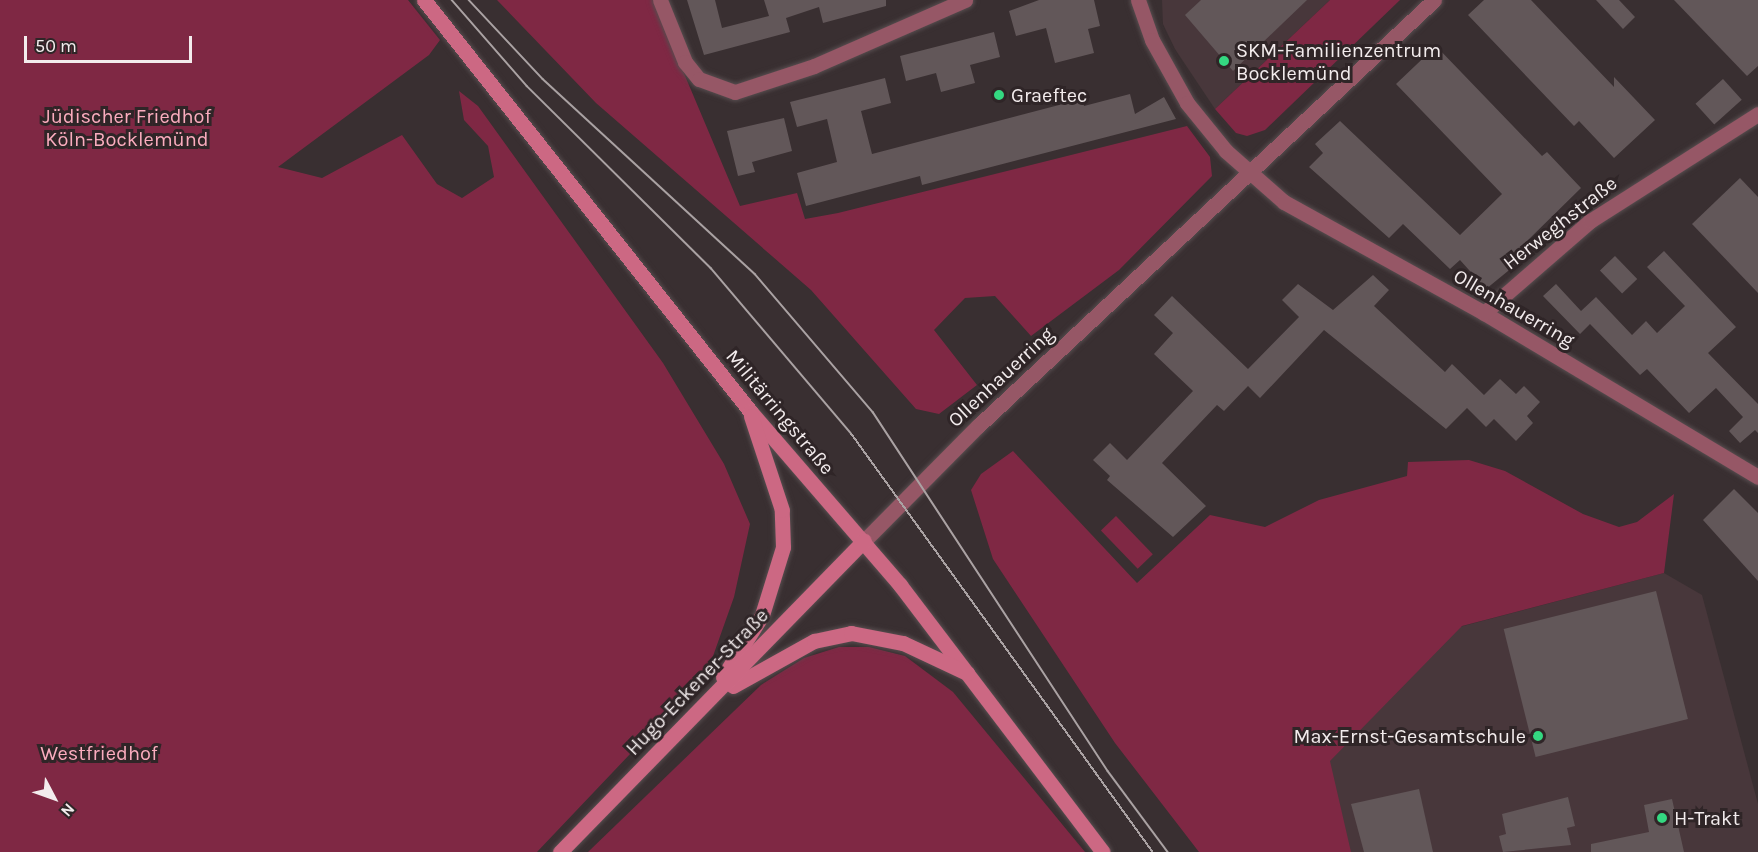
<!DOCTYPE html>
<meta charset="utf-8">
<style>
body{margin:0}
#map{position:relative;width:1758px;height:852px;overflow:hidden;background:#392f31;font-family:Karla,sans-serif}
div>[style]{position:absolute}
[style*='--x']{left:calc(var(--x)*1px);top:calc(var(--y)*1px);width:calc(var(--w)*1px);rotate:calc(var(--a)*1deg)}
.built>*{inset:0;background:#48373b}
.green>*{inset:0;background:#7f2844;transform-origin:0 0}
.building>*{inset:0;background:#625759;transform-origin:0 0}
.roads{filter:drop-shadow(0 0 2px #574d4f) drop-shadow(0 0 2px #574d4f)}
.street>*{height:15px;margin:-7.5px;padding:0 7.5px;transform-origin:7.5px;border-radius:7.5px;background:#965766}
.secondary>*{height:15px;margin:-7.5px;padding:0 7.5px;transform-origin:7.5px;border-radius:7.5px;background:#cc6883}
.tram>*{height:1.5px;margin:-0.75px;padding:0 0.75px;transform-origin:0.75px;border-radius:0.75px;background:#aaa2a3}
.dots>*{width:16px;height:16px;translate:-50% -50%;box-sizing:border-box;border:3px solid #2f2527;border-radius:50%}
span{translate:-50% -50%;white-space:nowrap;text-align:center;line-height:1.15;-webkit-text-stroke:6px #2f2527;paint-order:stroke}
.poi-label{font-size:20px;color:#f3eced}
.left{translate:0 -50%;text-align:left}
.right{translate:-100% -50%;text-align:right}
.park-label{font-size:20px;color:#fbacbe}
.street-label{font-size:20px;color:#f3eced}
.north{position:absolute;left:24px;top:768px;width:60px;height:60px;-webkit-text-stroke:4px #2f2527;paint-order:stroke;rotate:131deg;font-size:16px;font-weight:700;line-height:24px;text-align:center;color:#f3eced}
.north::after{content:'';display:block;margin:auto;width:21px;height:27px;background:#f3eced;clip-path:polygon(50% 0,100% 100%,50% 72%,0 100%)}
.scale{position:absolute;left:24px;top:36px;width:168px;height:27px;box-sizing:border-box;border:3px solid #f3eced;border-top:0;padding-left:8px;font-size:18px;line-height:21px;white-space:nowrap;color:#f3eced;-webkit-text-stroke:4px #2f2527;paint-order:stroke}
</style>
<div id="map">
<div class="built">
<i style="clip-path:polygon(1162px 0,1330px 0,1215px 109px,1175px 49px,1163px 24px)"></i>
<i style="clip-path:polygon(1664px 573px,1702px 595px,1758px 804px,1758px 852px,1304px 852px,1305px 782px,1414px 639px)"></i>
</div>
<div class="green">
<i style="clip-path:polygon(0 0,408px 0,440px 40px,429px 55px,278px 167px,322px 178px,402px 135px,437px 184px,462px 198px,494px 177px,488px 146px,464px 120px,459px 91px,478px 106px,663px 363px,724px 464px,750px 524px,734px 597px,707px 673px,537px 852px,0 852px)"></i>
<i style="clip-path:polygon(497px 0,653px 0,740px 206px,797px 193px,805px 219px,838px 213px,1187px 126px,1210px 157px,1212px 176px,1119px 270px,1031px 336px,995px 296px,965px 298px,934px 330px,977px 385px,939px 414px,916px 409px,811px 290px,596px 103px)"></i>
<i style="clip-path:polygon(1330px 0,1400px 0,1265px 130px,1247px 136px,1236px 133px,1215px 109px)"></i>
<i style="clip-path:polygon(1013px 451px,1137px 583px,1210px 515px,1265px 527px,1319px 500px,1407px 476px,1408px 462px,1469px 460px,1505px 471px,1583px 514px,1619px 527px,1637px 522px,1674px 494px,1664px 573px,1462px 626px,1330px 761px,1351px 852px,1199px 852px,1115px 743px,993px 559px,971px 490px,981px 474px)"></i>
<i style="left:1116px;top:516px;width:53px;height:21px;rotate:46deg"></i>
<i style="clip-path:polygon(839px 647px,869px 647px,905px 656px,953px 692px,1085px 852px,588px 852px,761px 685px,804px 658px)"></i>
</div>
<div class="building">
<i style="clip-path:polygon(687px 0,715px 0,722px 28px,769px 16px,764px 0,886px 0,886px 6px,823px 23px,819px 7px,786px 18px,790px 32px,704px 55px)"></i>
<i style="clip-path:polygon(1039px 0,1094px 0,1100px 26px,1088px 29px,1094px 53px,1055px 63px,1046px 28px,1016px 36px,1009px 11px)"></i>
<i style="clip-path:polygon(1201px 0,1307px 0,1233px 71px,1185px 15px)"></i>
<i style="clip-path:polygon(1484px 0,1531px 0,1614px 87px,1614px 77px,1655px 120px,1614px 158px,1579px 121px,1574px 126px,1468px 15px)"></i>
<i style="clip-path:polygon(1596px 0,1619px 0,1635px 17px,1623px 29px)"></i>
<i style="clip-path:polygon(1674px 0,1758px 0,1758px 66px,1747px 76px)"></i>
<i style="clip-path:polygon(994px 32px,1000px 57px,970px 65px,975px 83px,941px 92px,936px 73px,906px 81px,900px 56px)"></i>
<i style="clip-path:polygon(1436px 46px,1542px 156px,1547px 152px,1581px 188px,1523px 245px,1530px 253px,1486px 289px,1460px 260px,1450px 269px,1403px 224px,1389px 238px,1309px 167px,1323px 153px,1315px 144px,1340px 121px,1460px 235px,1502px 194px,1396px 84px)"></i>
<i style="clip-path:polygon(885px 78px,891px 103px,861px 111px,872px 154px,1082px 99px,1084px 106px,1130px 94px,1135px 114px,1164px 97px,1176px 119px,922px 185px,920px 176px,806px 206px,797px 173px,837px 162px,827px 119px,797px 127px,790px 102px)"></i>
<i style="left:1723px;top:79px;width:28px;height:37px;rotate:48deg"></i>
<i style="clip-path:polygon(784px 118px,792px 151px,752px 162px,755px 172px,738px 176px,727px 131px)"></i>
<i style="clip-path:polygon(1740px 178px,1758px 197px,1758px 293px,1692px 224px)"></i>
<i style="clip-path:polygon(1664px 251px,1736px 327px,1708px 353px,1758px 404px,1758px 433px,1755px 430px,1740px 443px,1729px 431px,1743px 417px,1716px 388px,1689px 413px,1647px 369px,1640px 375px,1590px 324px,1580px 334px,1543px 296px,1556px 284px,1581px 311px,1596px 297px,1632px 335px,1646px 321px,1657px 333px,1685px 306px,1647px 267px)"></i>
<i style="left:1615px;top:256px;width:32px;height:21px;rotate:46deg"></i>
<i style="clip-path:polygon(1373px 275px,1389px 290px,1374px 306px,1445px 372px,1452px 364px,1484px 395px,1500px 379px,1516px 394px,1524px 386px,1540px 402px,1527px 416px,1533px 423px,1516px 441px,1494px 419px,1486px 427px,1467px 408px,1446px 429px,1324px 330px,1260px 398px,1248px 386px,1224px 411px,1217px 405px,1162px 463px,1206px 506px,1173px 537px,1107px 480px,1110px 476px,1093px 460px,1110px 443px,1127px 460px,1193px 391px,1154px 354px,1173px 333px,1154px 315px,1172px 296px,1248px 369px,1299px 317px,1282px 300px,1298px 284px,1333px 310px)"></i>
<i style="clip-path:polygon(1734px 489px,1758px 513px,1758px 581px,1703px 520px)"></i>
<i style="left:1656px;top:591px;width:132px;height:157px;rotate:76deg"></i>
<i style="clip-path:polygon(1419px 789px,1433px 852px,1364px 852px,1351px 804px)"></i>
<i style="clip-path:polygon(1568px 797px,1575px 826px,1567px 828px,1571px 845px,1503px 852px,1499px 836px,1506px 834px,1502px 814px)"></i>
<i style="clip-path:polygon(1672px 799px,1684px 852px,1591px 852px,1591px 844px,1649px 832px,1644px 805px)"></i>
</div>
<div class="roads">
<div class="street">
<i style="--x:660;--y:0;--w:67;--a:68"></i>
<i style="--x:685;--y:62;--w:22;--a:51"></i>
<i style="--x:699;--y:79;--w:38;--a:20"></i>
<i style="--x:735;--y:92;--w:83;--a:-18.2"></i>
<i style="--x:814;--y:66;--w:165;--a:-23.6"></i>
<i style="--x:1138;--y:0;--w:42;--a:70.7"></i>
<i style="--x:1152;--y:40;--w:72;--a:60.9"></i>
<i style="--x:1187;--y:103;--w:62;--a:50.9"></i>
<i style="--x:1226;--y:151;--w:77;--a:41.3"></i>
<i style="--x:1284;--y:202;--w:229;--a:29"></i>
<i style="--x:1484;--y:313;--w:319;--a:30.9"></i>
<i style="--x:1484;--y:313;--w:140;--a:-41"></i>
<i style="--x:1590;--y:221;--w:199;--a:-32.5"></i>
<i style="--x:864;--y:541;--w:162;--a:-45.3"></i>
<i style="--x:978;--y:426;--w:624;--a:-43.05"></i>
</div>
<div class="secondary">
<i style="--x:424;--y:0;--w:525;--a:51.58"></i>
<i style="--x:750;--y:411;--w:230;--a:49.2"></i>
<i style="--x:900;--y:585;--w:335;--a:52.8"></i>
<i style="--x:723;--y:677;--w:73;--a:-57.8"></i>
<i style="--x:762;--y:615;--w:71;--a:-72.8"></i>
<i style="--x:783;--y:547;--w:37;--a:-92"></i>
<i style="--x:782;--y:510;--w:99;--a:-108.3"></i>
<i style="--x:733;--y:686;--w:93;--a:-29.1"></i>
<i style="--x:814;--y:641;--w:38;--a:-12"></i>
<i style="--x:851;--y:633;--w:53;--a:10.9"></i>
<i style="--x:903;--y:643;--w:71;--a:25.1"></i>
<i style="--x:560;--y:852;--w:435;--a:-45.7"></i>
</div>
</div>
<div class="tram">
<i style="--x:452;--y:0;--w:114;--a:48.9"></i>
<i style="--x:527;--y:86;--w:259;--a:44.7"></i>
<i style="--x:711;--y:268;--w:216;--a:49.7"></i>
<i style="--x:851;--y:433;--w:516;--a:54.22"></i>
<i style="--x:469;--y:0;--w:108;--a:46.9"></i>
<i style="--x:543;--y:79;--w:288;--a:42.6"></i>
<i style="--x:755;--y:274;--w:182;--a:49.5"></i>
<i style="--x:873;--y:412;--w:429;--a:56.8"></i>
<i style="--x:1108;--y:771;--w:101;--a:53.5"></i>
</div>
<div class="dots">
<i style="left:1224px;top:61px;background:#34d881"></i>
<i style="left:999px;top:95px;background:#34d881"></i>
<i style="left:1538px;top:736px;background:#34d881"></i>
<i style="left:1662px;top:818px;background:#34d881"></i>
</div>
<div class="poi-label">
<span class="left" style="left:1236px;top:62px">SKM-Familienzentrum<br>Bocklemünd</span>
<span class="left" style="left:1011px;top:95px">Graeftec</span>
<span class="right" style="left:1526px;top:736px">Max-Ernst-Gesamtschule</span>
<span class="left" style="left:1674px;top:818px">H-Trakt</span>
</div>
<div class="park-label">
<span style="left:127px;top:128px">Jüdischer Friedhof<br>Köln-Bocklemünd</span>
<span style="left:99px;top:753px">Westfriedhof</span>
</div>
<div class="street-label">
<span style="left:1560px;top:223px;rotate:-38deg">Herweghstraße</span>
<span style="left:1514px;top:308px;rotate:30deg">Ollenhauerring</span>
<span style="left:1001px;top:377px;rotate:-43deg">Ollenhauerring</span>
<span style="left:780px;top:412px;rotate:50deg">Militärringstraße</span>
<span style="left:697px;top:682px;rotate:-46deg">Hugo-Eckener-Straße</span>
</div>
<div class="north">N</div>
<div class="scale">50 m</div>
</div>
